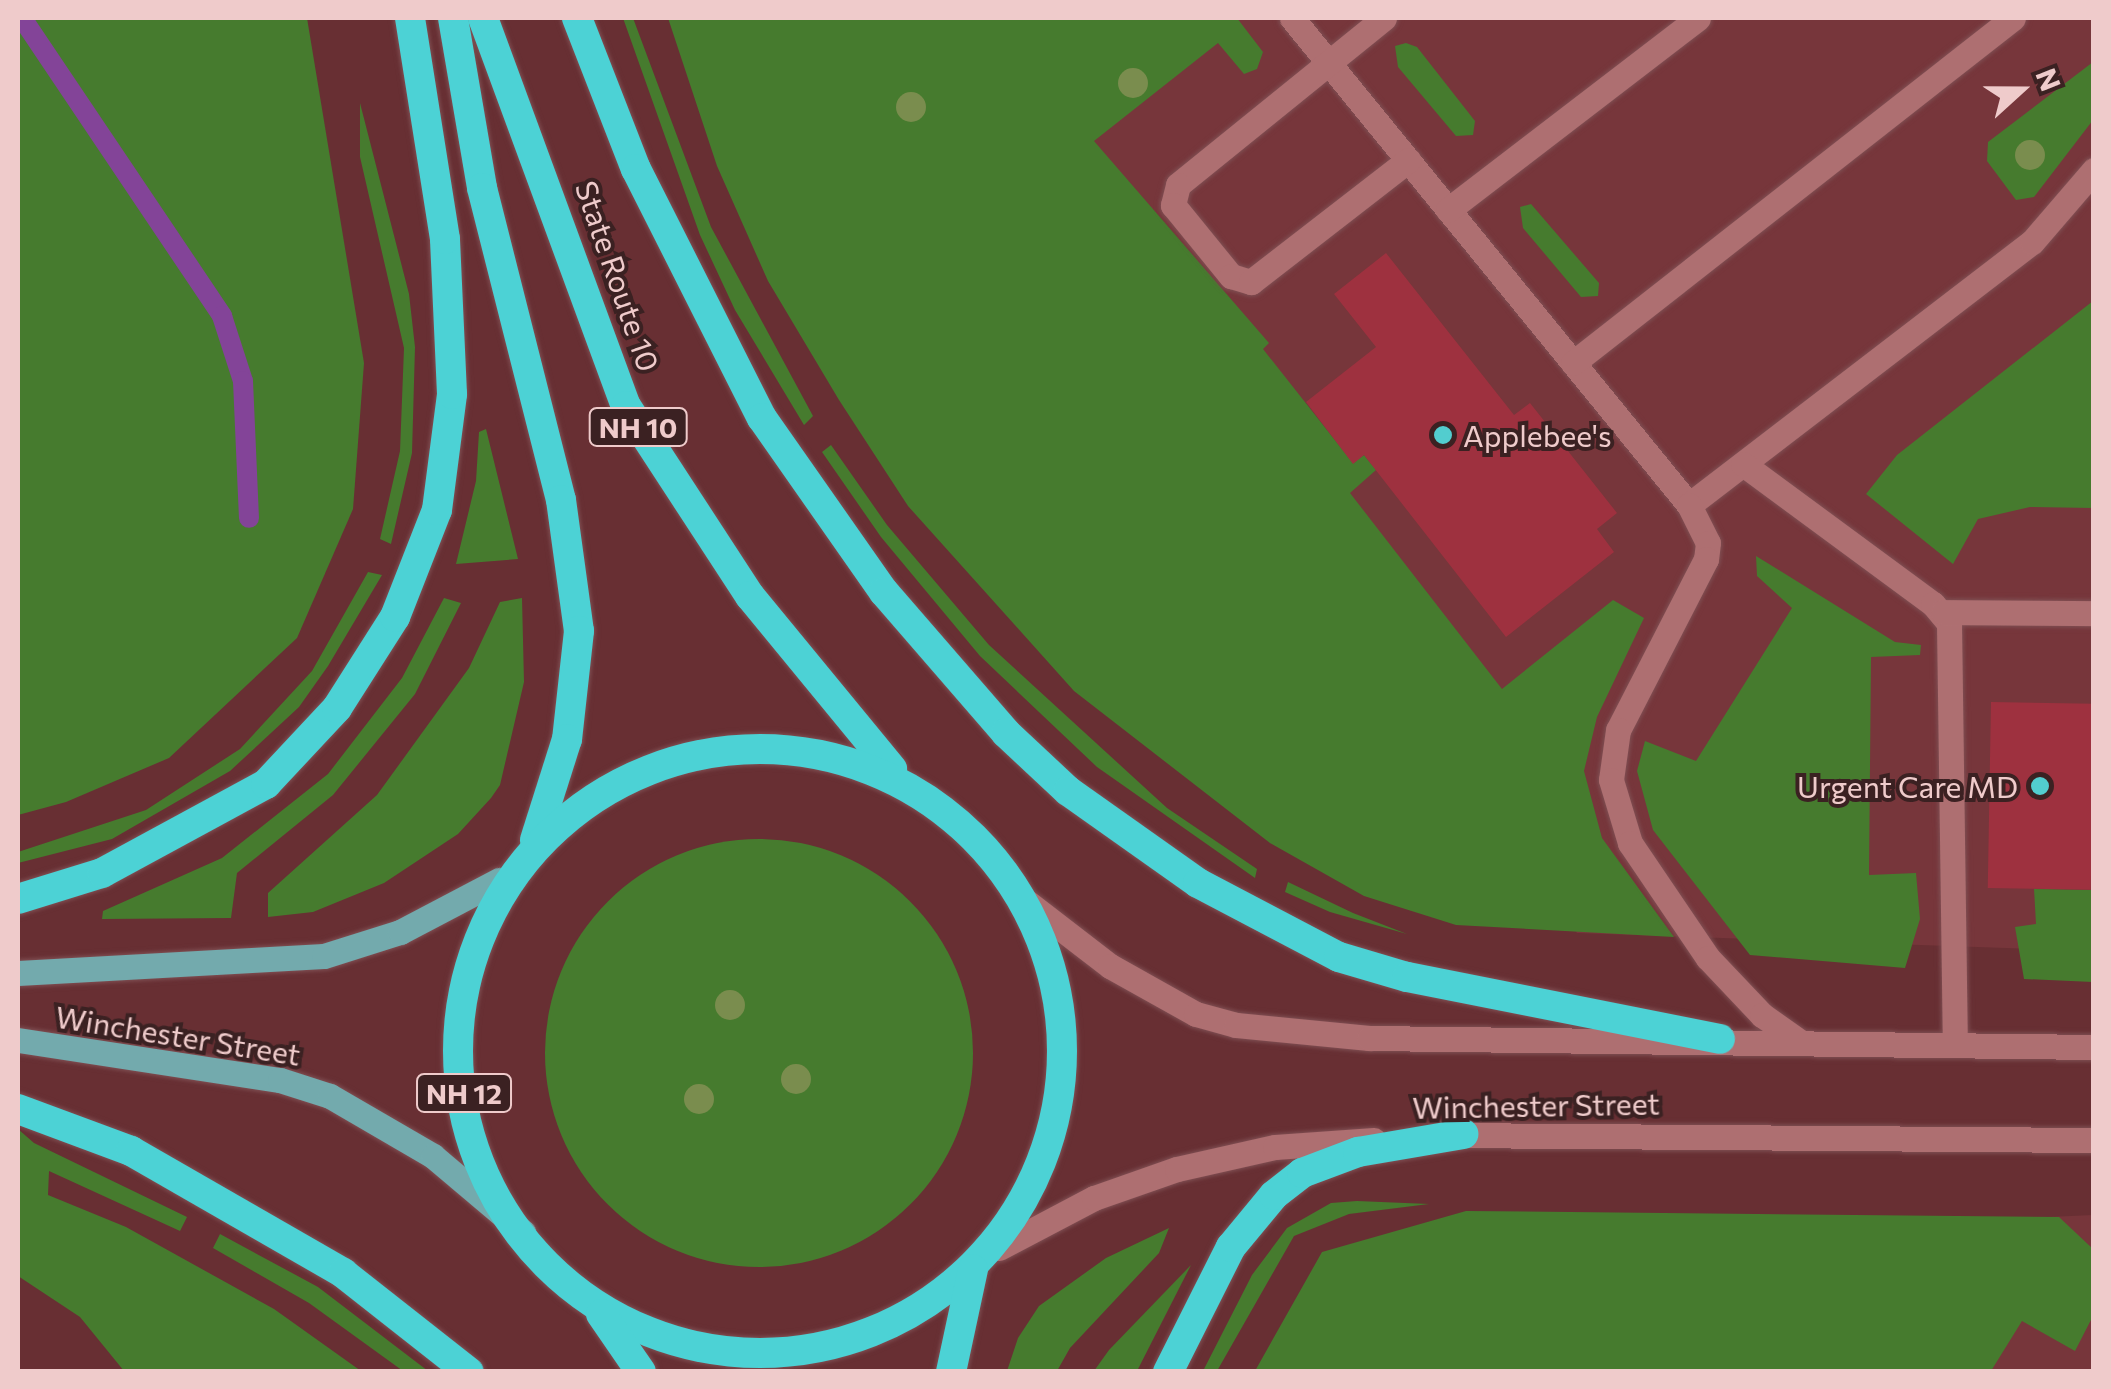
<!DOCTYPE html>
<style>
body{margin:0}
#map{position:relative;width:2111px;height:1389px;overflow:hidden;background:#682f33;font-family:Commissioner,sans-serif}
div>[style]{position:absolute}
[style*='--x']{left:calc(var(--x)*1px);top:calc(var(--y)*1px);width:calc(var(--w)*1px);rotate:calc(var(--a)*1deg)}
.built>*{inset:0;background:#77363b}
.green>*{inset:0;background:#467b2e}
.round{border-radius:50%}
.stream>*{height:20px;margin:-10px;padding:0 10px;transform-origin:10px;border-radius:10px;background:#834498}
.building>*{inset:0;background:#9e313f;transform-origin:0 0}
.roads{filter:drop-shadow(0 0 2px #7f4f53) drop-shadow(0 0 2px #7f4f53)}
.minor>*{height:25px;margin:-12.5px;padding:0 12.5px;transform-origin:12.5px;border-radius:12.5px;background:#ae6f71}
.major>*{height:25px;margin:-12.5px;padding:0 12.5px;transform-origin:12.5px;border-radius:12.5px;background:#73aaad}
.highway>*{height:30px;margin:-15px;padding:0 15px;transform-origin:15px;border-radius:15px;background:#4cd2d5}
.highway>.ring{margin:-15px;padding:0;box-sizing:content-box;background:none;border:30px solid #4cd2d5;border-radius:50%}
.trees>*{width:30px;height:30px;margin:-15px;border-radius:50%;background:#7a8d4e}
.dots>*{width:28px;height:28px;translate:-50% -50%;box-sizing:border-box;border:5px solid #3b2122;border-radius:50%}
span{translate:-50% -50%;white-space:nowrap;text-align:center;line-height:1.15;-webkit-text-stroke:8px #3b2122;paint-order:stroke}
.shield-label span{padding:2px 8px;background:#3b2122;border:2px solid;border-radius:8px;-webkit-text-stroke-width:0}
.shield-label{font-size:28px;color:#efcbcb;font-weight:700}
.street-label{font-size:30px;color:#efcbcb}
.poi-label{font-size:30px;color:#efcbcb}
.left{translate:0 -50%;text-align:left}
.right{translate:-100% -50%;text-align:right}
.frame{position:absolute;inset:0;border:20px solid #efcbcb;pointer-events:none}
.north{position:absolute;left:1971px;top:40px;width:100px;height:100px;-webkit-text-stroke:8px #3b2122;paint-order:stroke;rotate:69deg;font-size:28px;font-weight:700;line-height:40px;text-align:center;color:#efcbcb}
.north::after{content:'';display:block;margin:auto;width:35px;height:45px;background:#efcbcb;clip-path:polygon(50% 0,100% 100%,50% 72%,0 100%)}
</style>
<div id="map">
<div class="built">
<i style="clip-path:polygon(841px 18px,2093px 18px,2093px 951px,1577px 933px)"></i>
<i style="clip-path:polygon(2093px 1215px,2093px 1371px,1886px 1372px,1985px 1220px)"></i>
</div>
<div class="green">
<i style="clip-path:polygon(18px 18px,307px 18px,364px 363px,353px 509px,297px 638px,169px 758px,66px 802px,18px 815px)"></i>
<i style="clip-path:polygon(623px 18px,633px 18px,711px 227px,813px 416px,804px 425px,735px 310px,700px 235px)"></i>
<i style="clip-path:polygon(668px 18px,1237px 18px,1263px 52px,1257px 69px,1244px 74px,1218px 43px,1094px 141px,1269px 343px,1263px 349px,1353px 463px,1364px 455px,1376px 470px,1350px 493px,1502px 689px,1613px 600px,1644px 618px,1597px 717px,1584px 771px,1602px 838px,1674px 937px,1456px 925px,1364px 896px,1270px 843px,1074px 691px,908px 506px,839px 400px,768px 281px,717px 166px)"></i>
<i style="clip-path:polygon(1406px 43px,1417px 47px,1475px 121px,1473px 135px,1456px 136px,1398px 67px,1395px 46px)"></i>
<i style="clip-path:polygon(2093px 62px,2093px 120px,2034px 197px,2016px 200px,1987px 161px,1988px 142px)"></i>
<i style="clip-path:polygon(360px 103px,409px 294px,415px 347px,412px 453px,391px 544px,380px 539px,400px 451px,404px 348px,360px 157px)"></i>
<i style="clip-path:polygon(1531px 204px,1599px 283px,1598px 296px,1581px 297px,1523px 228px,1520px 207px)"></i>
<i style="clip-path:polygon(2093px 301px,2093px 508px,2030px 507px,1978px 519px,1953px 564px,1866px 494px,1897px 455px)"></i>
<i style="clip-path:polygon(486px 429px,518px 559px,456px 564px,476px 481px,479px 432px)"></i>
<i style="clip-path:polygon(831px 445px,887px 525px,989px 645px,1167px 808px,1257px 869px,1255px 878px,1097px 767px,980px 656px,881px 537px,822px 452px)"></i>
<i style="clip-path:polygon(1756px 556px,1895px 642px,1921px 645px,1920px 655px,1871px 657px,1869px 875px,1916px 873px,1920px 919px,1905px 968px,1750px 955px,1653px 830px,1637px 771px,1645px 741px,1696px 761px,1792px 608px,1757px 576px)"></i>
<i style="clip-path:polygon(368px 572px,382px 575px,328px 666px,299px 707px,230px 771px,112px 839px,18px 863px,18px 852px,146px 810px,240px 749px,312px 671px)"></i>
<i style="clip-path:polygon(444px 598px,461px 603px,415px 694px,333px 795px,237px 873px,231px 918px,102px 919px,103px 911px,222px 858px,328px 774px,402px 678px)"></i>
<i style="clip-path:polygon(522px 598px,524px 682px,500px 785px,491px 798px,458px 834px,384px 883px,313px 912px,268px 917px,268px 893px,377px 795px,469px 668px,500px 602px)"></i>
<i class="round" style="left:545px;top:839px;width:428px;height:428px"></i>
<i style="clip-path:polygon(1288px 882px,1353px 913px,1407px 934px,1330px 912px,1285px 892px)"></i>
<i style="clip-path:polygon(2034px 889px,2093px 890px,2093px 982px,2024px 979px,2015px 927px,2036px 924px)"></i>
<i style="clip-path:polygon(18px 1129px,34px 1143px,187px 1217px,180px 1231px,49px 1171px,48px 1195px,126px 1227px,274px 1309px,361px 1371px,124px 1371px,80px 1317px,18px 1276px)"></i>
<i style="clip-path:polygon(1357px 1201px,1429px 1204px,1349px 1214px,1294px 1236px,1217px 1371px,1203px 1371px,1252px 1275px,1287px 1228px,1331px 1203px)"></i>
<i style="clip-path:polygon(1466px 1211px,2059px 1217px,2093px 1249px,2093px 1316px,2075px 1351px,2022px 1321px,1991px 1371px,1255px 1371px,1322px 1252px)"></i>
<i style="clip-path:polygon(1169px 1228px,1159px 1253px,1070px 1348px,1057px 1371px,1007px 1371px,1018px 1338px,1039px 1306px,1106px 1258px)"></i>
<i style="clip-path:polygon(220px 1234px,318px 1287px,428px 1371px,403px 1371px,309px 1303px,213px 1248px)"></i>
<i style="clip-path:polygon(1191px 1265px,1137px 1371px,1094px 1371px,1109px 1350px)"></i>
</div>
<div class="stream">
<i style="--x:22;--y:18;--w:359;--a:56.1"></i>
<i style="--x:222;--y:316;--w:68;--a:72.1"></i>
<i style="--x:243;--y:381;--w:137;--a:87.5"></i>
</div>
<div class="building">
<i style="clip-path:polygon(1386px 253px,1514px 415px,1530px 403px,1617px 513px,1597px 529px,1614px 552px,1506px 637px,1364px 455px,1353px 464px,1306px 402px,1376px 347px,1334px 294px)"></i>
<i style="left:1991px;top:702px;width:103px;height:186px;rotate:1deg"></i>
</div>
<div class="roads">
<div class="minor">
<i style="--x:1292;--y:18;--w:628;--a:50.81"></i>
<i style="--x:1689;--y:505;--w:432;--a:-37.5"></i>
<i style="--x:2032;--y:242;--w:95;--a:-49.3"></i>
<i style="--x:1384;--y:18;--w:265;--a:141"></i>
<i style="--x:1178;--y:185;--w:21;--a:104"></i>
<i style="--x:1173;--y:205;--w:92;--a:50.8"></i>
<i style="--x:1231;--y:276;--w:21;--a:17"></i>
<i style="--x:1251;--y:282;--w:199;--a:-37.8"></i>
<i style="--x:1448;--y:210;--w:315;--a:-37.5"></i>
<i style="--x:1573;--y:363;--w:559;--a:-38.1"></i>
<i style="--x:1743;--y:464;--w:236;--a:36.4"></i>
<i style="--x:1933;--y:604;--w:25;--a:50"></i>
<i style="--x:1949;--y:623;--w:421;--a:89.2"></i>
<i style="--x:1689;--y:505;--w:42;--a:63.4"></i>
<i style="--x:1708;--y:543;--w:16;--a:97"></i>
<i style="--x:1706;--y:559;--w:192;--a:117.2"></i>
<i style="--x:1618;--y:730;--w:50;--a:98"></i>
<i style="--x:1611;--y:780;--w:66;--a:73.2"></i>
<i style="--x:1630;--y:843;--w:139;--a:55.9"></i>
<i style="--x:1708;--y:958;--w:79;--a:46.5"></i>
<i style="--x:1762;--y:1015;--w:45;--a:35.1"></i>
<i style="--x:1943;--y:612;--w:151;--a:0.4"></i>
<i style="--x:1019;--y:896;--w:115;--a:37.6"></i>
<i style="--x:1110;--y:966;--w:98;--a:29.2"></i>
<i style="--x:1196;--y:1014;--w:41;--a:15.4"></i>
<i style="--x:1236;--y:1025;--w:134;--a:5.6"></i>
<i style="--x:1369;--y:1038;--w:725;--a:0.71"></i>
<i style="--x:1444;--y:1135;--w:650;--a:0.44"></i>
<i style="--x:999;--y:1248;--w:107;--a:-27.8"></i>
<i style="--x:1094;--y:1198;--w:88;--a:-19.3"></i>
<i style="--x:1177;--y:1169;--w:100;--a:-12.7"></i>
<i style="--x:1275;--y:1147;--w:99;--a:-4"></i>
</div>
<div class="major">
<i style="--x:18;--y:973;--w:306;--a:-3.2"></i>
<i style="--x:324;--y:956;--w:80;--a:-17.5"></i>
<i style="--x:400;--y:932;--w:112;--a:-27.7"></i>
<i style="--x:18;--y:1040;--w:265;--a:8.7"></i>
<i style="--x:280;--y:1080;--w:52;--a:17.7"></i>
<i style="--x:330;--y:1096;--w:119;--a:30.2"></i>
<i style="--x:433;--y:1156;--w:118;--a:40.2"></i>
</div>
<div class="highway">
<i style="--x:453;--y:18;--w:172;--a:80.3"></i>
<i style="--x:482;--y:188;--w:322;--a:75.8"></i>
<i style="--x:561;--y:500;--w:132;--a:82.2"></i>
<i style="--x:579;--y:631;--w:109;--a:96.3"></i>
<i style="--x:567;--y:739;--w:106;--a:107.6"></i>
<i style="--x:483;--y:18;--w:414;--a:69.8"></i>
<i style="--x:626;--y:406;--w:227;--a:56.9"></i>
<i style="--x:750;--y:596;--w:224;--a:50.6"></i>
<i style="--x:577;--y:18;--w:162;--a:68.7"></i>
<i style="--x:636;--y:169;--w:279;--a:63.2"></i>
<i style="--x:762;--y:418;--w:213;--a:55"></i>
<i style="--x:884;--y:592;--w:186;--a:49.1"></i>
<i style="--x:1006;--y:733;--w:85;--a:43.1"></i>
<i style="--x:1068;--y:791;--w:159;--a:35.3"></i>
<i style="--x:1198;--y:883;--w:159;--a:27.7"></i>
<i style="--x:1339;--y:957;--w:71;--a:16.4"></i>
<i style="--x:1407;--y:977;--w:319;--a:11.2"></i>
<i class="ring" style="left:458px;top:749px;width:574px;height:574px"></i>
<i style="--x:18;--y:899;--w:88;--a:-17.2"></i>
<i style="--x:102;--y:873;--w:187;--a:-28.5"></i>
<i style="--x:266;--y:784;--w:104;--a:-46.9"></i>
<i style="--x:337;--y:708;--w:108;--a:-57.5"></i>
<i style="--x:395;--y:617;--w:115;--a:-68.6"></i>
<i style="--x:437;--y:510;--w:117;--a:-82.6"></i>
<i style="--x:452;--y:394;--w:155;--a:-92.6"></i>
<i style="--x:445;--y:239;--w:224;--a:-99"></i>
<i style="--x:18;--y:1109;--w:121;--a:20.4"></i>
<i style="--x:131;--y:1151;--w:245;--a:29.9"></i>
<i style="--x:343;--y:1273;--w:160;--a:38.2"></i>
<i style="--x:601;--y:1314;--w:70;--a:55.4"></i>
<i style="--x:951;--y:1372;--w:105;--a:-77.9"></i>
<i style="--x:1168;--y:1372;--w:140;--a:-63.3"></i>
<i style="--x:1231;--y:1247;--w:67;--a:-50.4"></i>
<i style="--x:1274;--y:1195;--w:36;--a:-38"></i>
<i style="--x:1302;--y:1173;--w:60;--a:-20.6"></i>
<i style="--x:1358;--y:1152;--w:107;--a:-9.7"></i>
</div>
</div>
<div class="trees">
<i style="left:1133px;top:83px"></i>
<i style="left:911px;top:107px"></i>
<i style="left:2030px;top:155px"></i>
<i style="left:730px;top:1005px"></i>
<i style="left:796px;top:1079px"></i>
<i style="left:699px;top:1099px"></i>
</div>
<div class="dots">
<i style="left:1443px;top:435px;background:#52cdcf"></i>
<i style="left:2040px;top:786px;background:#52cdcf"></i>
</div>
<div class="shield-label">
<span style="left:638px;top:427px">NH 10</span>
<span style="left:464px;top:1093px">NH 12</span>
</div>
<div class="street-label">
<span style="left:618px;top:276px;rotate:71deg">State Route 10</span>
<span style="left:178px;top:1035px;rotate:9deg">Winchester Street</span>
<span style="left:1536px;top:1105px;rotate:-1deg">Winchester Street</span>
</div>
<div class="poi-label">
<span class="left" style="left:1463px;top:435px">Applebee's</span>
<span class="right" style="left:2018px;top:786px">Urgent Care MD</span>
</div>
<div class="frame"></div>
<div class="north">N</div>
</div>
